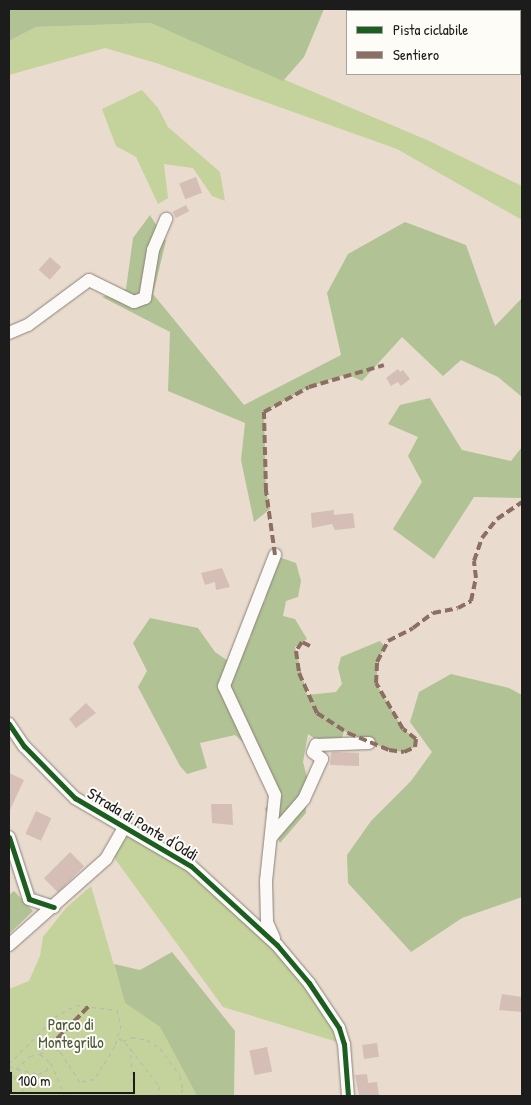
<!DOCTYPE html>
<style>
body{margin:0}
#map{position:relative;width:531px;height:1105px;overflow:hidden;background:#e9dcce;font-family:"Patrick Hand",sans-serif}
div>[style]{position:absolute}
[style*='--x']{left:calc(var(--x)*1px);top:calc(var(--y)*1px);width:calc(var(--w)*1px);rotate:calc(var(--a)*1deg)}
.green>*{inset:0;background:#c4d29b}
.forest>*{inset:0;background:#b1c294}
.building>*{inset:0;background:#d4beb5;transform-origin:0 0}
.path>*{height:1px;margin-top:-0.5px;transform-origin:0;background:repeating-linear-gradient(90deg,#b9b7b4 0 4px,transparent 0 8px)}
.roads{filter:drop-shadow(0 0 1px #89827b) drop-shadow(0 0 1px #89827b)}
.minor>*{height:12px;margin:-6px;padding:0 6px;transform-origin:6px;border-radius:6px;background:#fcfaf8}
.quiet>*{height:4px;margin-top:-2px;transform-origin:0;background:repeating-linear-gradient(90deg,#8d6e63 0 8px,transparent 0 12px)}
.cycleway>*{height:5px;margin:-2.5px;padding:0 2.5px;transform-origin:2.5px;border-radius:2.5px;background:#1b5e20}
span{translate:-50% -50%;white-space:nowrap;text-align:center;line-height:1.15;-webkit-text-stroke:4px #fdfcf7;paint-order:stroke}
.street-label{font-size:16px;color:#1c1c1c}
.park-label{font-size:16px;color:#4c593a}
.frame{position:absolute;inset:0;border:10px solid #1c1c1c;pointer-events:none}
.legend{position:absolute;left:346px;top:10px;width:175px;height:65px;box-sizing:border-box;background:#fdfcf7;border:1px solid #a3a29f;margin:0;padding:6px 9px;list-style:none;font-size:15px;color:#1c1c1c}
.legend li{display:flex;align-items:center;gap:10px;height:25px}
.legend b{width:25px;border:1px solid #a3a29f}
.scale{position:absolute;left:10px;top:1072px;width:125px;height:22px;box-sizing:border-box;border:2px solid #1c1c1c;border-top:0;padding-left:6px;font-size:15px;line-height:18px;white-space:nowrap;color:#1c1c1c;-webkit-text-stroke:4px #fdfcf7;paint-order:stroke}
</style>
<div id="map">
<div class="green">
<i style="clip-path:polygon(151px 23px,427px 140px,522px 186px,522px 220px,397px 149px,156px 63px,105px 48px,9px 75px,9px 41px,36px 27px)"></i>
<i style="clip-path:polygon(142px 90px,158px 108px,168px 127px,220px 172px,225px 201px,212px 196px,193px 168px,164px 164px,168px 198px,158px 204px,136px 157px,116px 146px,102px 109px)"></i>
<i style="clip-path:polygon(124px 828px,169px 851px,277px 945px,344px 1044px,223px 1007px,110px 852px)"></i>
<i style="clip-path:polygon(91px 886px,125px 1003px,160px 1027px,197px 1096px,9px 1096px,9px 989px,29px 981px,40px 956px,43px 937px,66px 908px)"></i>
</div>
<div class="forest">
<i style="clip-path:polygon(9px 9px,324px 9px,304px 57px,283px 81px,151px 23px,36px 27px,9px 41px)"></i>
<i style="clip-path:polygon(150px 215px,166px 241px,153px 294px,244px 405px,341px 355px,327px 293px,348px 254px,405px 222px,466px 245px,495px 326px,522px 298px,522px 397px,498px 377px,461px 360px,443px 376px,402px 337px,362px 381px,347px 374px,309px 387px,264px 412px,266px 491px,270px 509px,254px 522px,241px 460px,245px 423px,168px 391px,170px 332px,102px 297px,126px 289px,133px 238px)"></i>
<i style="clip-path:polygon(430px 398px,462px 450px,511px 461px,522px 447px,522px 498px,474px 497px,434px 559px,393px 529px,422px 482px,408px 456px,418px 437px,388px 424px,400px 405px)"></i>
<i style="clip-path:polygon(279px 557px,296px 563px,301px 581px,298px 597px,286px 601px,283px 616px,295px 619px,307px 639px,295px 647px,307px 695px,336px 692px,342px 684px,338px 668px,341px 657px,380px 641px,385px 647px,377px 662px,377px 685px,403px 729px,416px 739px,415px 747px,404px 752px,389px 750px,344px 731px,342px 738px,317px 740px,308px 734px,303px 762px,307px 777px,306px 813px,280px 843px,265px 809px,275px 795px,255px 753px,235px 735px,200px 743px,207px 768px,187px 774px,180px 766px,138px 687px,147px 671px,133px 643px,150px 618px,198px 628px,215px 652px,234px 665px,251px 637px,249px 615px,265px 601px,270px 572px)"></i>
<i style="clip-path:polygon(451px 674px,509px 688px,522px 695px,522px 897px,462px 918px,411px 952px,348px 883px,347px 855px,371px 821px,411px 781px,432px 752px,410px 722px,419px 692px)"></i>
<i style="clip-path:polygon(14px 891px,33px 911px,9px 934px,9px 895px)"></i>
<i style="clip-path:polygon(172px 952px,235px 1031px,234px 1096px,197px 1096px,160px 1027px,125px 1003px,114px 964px,140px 970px)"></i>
</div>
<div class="building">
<i style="left:196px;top:177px;width:17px;height:18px;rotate:69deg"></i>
<i style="left:186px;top:205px;width:7px;height:15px;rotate:63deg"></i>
<i style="left:50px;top:257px;width:15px;height:17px;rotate:42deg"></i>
<i style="clip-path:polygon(398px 369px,400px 372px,403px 370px,410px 379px,401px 386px,398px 382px,391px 386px,386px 378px)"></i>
<i style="clip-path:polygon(334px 510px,334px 515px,353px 513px,355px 528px,335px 530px,332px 524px,312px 528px,311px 513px)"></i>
<i style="clip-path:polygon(222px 568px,230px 587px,216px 590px,215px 582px,205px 585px,201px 573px)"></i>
<i style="clip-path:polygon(86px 703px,96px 713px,76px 728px,69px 719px)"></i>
<i style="clip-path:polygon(333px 752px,359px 753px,359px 766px,330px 765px,331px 753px)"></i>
<i style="clip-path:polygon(9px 773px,24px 780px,9px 812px)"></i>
<i style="clip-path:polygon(211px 804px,232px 804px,233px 825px,212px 823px)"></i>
<i style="left:36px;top:811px;width:17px;height:25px;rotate:25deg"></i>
<i style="left:70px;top:852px;width:20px;height:37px;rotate:45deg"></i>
<i style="clip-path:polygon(502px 994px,522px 997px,522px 1012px,499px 1010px)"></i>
<i style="left:377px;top:1043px;width:14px;height:15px;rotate:82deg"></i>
<i style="left:267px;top:1047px;width:25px;height:18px;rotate:78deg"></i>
<i style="clip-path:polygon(367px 1074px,368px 1083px,377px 1082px,379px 1096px,359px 1096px,355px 1075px)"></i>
</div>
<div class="path">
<i style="--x:119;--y:1038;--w:14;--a:39"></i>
<i style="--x:130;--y:1047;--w:49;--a:85.3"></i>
<i style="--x:123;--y:1041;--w:10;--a:-24"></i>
<i style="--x:132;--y:1037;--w:15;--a:11"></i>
<i style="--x:147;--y:1040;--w:15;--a:32"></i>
<i style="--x:160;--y:1048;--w:34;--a:54"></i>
<i style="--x:180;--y:1076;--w:13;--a:77"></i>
<i style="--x:183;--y:1089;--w:8;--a:113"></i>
<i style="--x:131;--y:1049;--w:46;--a:52.9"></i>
<i style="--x:159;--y:1086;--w:10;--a:90"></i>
<i style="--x:9;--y:1064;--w:66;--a:-45.6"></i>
<i style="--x:55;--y:1017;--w:24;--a:-30"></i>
<i style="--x:76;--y:1005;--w:41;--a:7"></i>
<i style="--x:117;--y:1010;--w:16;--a:75"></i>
<i style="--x:121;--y:1025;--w:22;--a:106"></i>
<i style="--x:115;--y:1046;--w:39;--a:122"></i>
<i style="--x:94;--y:1079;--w:14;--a:168"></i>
<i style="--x:80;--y:1082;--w:37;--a:-123"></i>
<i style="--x:60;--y:1051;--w:12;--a:-160"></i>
<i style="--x:49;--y:1047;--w:11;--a:142"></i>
<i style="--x:9;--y:1066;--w:8;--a:23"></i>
<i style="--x:16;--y:1069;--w:19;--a:-43"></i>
<i style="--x:30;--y:1056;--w:10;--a:-11"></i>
<i style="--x:40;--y:1054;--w:14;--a:39"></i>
<i style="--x:51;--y:1063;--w:36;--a:67"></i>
<i style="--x:9;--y:1069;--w:32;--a:56"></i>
<i style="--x:17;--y:1069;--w:22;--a:13"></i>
<i style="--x:38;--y:1074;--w:9;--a:-21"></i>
<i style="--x:46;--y:1071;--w:9;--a:-63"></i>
</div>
<div class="roads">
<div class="minor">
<i style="--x:9;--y:333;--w:21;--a:-23"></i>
<i style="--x:28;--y:325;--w:76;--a:-36.4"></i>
<i style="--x:89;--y:280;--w:50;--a:26.1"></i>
<i style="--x:134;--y:302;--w:12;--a:-20"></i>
<i style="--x:145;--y:298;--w:49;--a:-80.5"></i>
<i style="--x:153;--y:250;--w:34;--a:-67"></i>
<i style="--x:9;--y:724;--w:27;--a:56"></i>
<i style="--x:24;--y:746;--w:73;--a:45.6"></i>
<i style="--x:75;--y:798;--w:134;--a:30.4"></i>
<i style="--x:191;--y:866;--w:117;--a:42.6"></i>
<i style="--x:277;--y:945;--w:50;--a:49.9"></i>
<i style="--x:309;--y:983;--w:54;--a:56.3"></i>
<i style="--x:339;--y:1028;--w:17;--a:73"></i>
<i style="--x:344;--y:1044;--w:52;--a:85.6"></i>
<i style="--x:272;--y:836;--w:49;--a:-49.1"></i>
<i style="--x:304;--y:799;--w:44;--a:-65.8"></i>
<i style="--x:322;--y:759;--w:11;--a:-142"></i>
<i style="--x:313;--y:752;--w:8;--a:-67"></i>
<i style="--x:316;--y:745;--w:53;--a:-2.2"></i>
<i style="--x:9;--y:837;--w:65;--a:72.1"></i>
<i style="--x:29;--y:899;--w:26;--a:18"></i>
<i style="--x:274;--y:938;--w:17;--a:-114"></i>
<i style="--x:267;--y:922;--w:41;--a:-91.4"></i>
<i style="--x:266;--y:881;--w:86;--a:-84"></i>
<i style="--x:275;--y:795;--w:120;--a:-115.1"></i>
<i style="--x:224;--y:686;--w:141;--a:-68.7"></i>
<i style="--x:9;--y:945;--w:130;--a:-41.6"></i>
<i style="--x:106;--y:859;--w:36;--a:-60"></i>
</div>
</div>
<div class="quiet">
<i style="--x:275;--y:555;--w:65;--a:-98"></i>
<i style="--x:266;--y:491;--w:79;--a:-91.5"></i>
<i style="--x:264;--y:412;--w:51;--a:-29.1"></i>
<i style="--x:309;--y:387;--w:78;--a:-16.3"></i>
<i style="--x:310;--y:646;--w:9;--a:-153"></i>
<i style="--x:302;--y:642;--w:11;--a:124"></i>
<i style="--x:296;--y:651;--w:22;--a:82"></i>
<i style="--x:299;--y:673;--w:44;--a:65.8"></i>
<i style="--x:317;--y:713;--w:37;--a:33"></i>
<i style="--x:348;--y:733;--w:44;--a:22.5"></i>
<i style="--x:389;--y:750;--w:15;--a:8"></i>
<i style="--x:404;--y:752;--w:12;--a:-24"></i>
<i style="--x:415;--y:747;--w:8;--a:-83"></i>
<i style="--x:416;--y:739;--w:16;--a:-142"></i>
<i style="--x:403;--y:729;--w:53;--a:-120.4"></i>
<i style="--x:376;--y:683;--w:21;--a:-87"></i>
<i style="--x:377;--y:662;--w:24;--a:-62"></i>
<i style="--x:388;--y:641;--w:28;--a:-27"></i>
<i style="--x:413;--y:628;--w:25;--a:-37"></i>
<i style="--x:433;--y:613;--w:25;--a:-11"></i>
<i style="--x:458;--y:608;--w:15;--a:-28"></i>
<i style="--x:471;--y:601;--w:24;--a:-78"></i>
<i style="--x:476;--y:578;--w:17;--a:-97"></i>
<i style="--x:474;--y:561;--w:24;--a:-71"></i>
<i style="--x:482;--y:538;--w:24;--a:-52"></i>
<i style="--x:497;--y:519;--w:30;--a:-34"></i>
<i style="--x:49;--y:1047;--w:57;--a:-45.7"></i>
</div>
<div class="cycleway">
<i style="--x:9;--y:724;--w:27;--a:56"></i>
<i style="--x:24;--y:746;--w:73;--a:45.6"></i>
<i style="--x:75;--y:798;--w:134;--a:30.4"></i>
<i style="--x:191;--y:866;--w:117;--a:42.6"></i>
<i style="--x:277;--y:945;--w:50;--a:49.9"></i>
<i style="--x:309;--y:983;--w:54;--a:56.3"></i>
<i style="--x:339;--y:1028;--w:17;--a:73"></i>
<i style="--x:344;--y:1044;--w:52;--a:85.6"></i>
<i style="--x:9;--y:837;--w:65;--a:72.1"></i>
<i style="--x:29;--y:899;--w:26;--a:18"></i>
</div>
<div class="street-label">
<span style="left:143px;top:824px;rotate:31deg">Strada di Ponte d'Oddi</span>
</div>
<div class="park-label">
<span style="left:71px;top:1033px">Parco di<br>Montegrillo</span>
</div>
<div class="frame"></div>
<ul class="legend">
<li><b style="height:6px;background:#1b5e20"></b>Pista ciclabile</li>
<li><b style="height:6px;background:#8d6e63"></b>Sentiero</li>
</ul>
<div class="scale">100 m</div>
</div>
